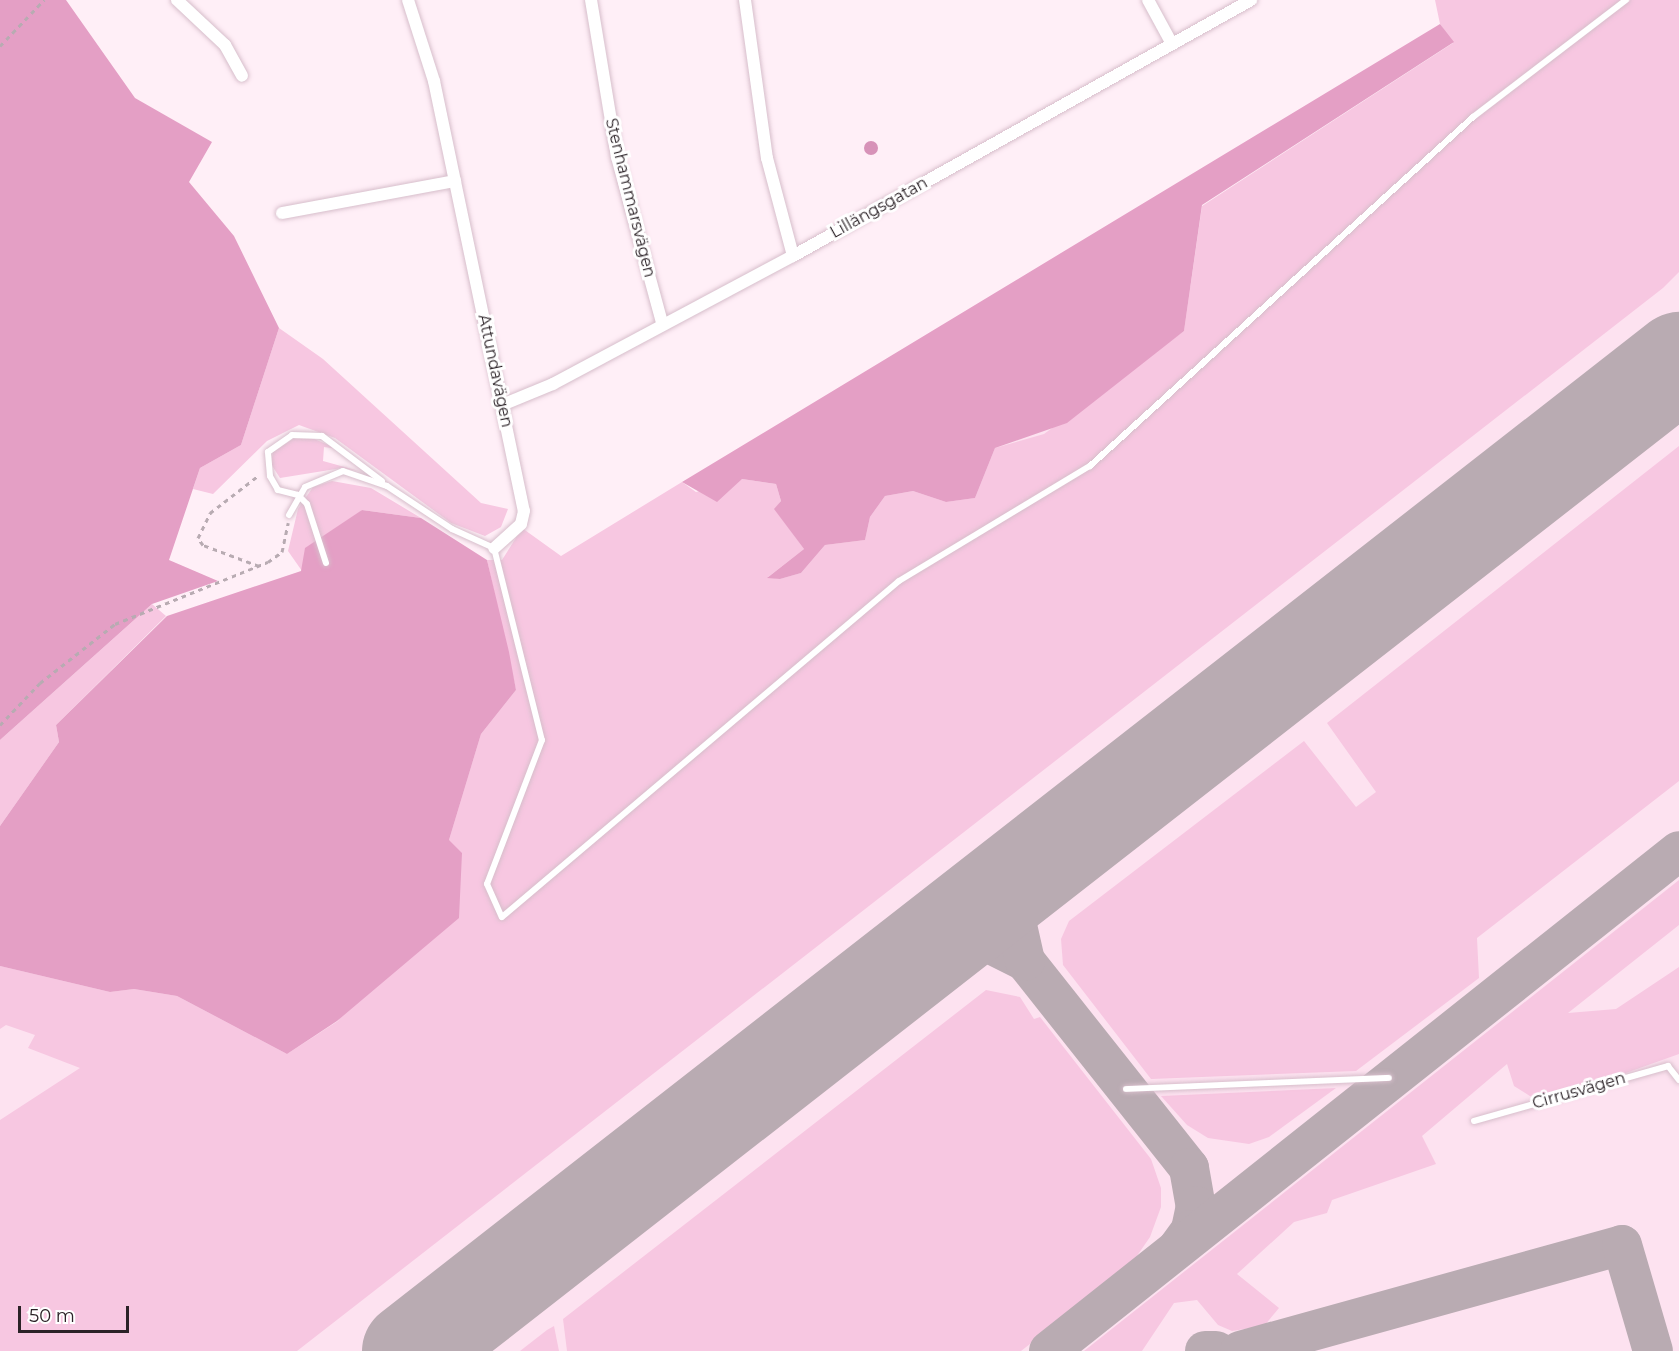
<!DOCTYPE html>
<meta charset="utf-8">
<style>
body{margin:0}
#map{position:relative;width:1679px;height:1351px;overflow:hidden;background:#ffeff7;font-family:Montserrat,sans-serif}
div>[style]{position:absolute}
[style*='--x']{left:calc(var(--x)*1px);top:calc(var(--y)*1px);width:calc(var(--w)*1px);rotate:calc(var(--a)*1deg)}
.built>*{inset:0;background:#fde2f0}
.green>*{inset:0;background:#f7c7e1}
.forest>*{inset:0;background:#e49fc5}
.water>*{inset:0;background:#d792b8}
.round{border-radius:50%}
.taxiway>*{height:40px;margin:-20px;padding:0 20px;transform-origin:20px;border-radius:20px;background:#b9abb2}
.runway>*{height:99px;margin:-49.5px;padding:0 49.5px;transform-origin:49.5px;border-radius:49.5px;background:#b9abb2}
.path>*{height:3px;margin-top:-1.5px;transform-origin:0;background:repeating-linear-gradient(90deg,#b8abb2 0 4.5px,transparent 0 9px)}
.roads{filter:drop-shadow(0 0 2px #d7becb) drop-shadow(0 0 2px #d7becb)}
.service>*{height:6px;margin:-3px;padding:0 3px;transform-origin:3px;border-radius:3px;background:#fff}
.minor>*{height:12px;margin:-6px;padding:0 6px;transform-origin:6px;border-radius:6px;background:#fff}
span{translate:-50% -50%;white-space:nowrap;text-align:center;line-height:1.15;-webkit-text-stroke:6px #fff;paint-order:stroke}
.street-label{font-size:16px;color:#2b2227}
.scale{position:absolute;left:18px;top:1306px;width:111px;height:27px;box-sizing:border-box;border:3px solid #2b2227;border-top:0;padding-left:8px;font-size:18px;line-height:21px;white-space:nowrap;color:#2b2227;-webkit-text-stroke:4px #fff;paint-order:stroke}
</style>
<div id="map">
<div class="built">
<i style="clip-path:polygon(1679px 0,1679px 1351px,0 1351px,0 966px,29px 969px)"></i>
</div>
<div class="green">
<i style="clip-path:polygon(1435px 0,1679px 0,1679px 272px,1663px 288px,297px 1351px,0 1351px,0 1120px,80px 1068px,28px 1048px,35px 1035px,6px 1025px,0 1029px,0 966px,110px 992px,134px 989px,177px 996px,287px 1054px,338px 1021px,449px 840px,481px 734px,516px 690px,487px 560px,502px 560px,522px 528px,561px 556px,682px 482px,696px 492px,742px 479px,776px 484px,781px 501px,775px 509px,804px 549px,768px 577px,780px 579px,801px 573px,825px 545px,865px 540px,870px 517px,885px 496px,913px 491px,946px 502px,975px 498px,995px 448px,1044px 434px,1184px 331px,1202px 206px,1453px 43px,1440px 24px)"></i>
<i style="clip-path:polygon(279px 328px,323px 359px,481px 503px,508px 509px,501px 527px,485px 536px,451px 523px,335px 438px,299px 425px,267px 441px,213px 494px,193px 489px,200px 468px,241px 445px)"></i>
<i style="clip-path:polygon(312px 438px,338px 449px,324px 447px,323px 461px,359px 471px,342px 468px,280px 478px,271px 464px,273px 452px,293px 439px)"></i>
<i style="clip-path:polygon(1679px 446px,1679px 781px,1477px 938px,1479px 978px,1356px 1071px,1151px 1079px,1063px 965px,1061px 939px,1069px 921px,1304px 741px,1356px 807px,1376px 792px,1327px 723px)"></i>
<i style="clip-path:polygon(332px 481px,371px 488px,421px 518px,362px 510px,302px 571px,288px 551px,298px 509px,313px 487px)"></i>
<i style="clip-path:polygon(152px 604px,166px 616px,56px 725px,59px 742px,0 826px,0 740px)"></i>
<i style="clip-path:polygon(1679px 880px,1679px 925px,1568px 1013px,1616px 1009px,1679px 967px,1679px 1054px,1567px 1094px,1533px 1098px,1514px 1086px,1507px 1064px,1422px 1136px,1436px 1164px,1332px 1200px,1327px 1213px,1294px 1222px,1237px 1274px,1279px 1308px,1264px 1326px,1232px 1331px,1218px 1325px,1197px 1300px,1174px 1303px,1142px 1351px,1084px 1351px)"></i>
<i style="clip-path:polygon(986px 990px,1020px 997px,1034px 1019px,1040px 1017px,1151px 1159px,1161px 1188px,1161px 1207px,1150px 1237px,1130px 1266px,1021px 1351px,567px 1351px,563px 1319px)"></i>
<i style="clip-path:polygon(1336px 1088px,1269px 1137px,1249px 1144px,1208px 1138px,1187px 1125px,1161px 1096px)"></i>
<i style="clip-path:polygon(554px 1326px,559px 1351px,520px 1351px,547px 1330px)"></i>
</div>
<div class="forest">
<i style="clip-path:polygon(0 0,66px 0,135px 98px,212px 142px,189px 182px,234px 236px,279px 328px,241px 445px,200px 468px,169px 560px,218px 581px,152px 604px,0 740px)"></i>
<i style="clip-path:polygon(1440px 24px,1454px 42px,1202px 205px,1184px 331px,1067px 423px,995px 448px,975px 498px,946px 502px,913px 491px,885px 496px,870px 517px,865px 540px,825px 545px,801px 573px,780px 579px,767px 578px,804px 549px,774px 509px,781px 501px,776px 484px,742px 479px,717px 502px,682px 482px)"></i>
<i style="clip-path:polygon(362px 510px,421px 518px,487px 560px,509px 652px,516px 690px,481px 734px,449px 840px,462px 853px,459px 918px,337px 1021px,287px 1054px,177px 996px,134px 989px,110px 992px,0 966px,0 826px,59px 742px,56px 725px,167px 616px,301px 571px,305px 548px)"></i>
</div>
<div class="water">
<i class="round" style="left:864px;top:141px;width:14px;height:14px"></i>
</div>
<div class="taxiway">
<i style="--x:926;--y:949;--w:58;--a:-9"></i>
<i style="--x:983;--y:940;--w:47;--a:26.6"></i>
<i style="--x:1025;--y:961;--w:264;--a:51.6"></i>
<i style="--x:1189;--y:1168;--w:39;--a:80"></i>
<i style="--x:1196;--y:1206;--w:25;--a:102"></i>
<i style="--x:1191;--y:1230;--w:22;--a:126"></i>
<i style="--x:1025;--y:961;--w:50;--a:-102.7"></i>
<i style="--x:1014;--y:912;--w:56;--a:-64.8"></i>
<i style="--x:1049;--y:1351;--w:804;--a:-38.44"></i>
<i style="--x:1205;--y:1351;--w:11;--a:0"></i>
<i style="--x:1240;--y:1351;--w:396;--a:-15.5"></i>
<i style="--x:1622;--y:1245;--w:110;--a:73.7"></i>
</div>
<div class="runway">
<i style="--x:411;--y:1351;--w:1609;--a:-37.98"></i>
</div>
<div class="path">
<i style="--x:0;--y:46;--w:64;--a:-46.3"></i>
<i style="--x:259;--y:566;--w:60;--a:-159.4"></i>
<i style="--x:203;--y:545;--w:9;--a:-126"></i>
<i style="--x:198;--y:538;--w:28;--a:-64"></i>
<i style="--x:210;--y:513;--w:62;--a:-37.8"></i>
<i style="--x:0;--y:725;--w:58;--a:-46.4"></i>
<i style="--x:40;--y:683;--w:95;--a:-38.2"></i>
<i style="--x:115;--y:624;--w:165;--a:-22.1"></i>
<i style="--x:268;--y:562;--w:17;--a:-36"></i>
<i style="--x:282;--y:552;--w:30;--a:-78"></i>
</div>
<div class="roads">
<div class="service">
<i style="--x:289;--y:515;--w:32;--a:-60"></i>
<i style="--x:305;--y:487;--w:41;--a:-22.8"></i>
<i style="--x:343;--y:471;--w:46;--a:18.8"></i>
<i style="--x:387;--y:486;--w:78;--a:33.5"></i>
<i style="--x:452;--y:529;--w:46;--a:24.3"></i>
<i style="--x:494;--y:548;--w:198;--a:76"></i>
<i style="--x:542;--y:740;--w:154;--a:110.9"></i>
<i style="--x:487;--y:884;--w:36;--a:66"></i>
<i style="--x:502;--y:917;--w:520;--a:-40.24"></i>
<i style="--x:899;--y:581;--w:223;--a:-31.1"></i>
<i style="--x:1090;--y:466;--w:518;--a:-42.34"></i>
<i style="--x:1473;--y:117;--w:193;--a:-37.4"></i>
<i style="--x:326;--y:563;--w:62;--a:-107.9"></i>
<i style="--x:307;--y:504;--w:13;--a:-135"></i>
<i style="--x:298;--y:495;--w:21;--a:-166"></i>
<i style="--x:278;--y:490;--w:16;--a:-120"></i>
<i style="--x:270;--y:476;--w:24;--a:-95"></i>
<i style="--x:268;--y:452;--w:29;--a:-35"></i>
<i style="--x:292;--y:435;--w:30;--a:2"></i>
<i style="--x:322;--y:436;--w:75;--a:36.9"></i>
<i style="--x:1126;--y:1089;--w:263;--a:-2.4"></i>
<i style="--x:1474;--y:1121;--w:202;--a:-15.8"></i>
<i style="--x:1668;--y:1066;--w:18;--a:52"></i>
</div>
<div class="minor">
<i style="--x:177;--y:0;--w:66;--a:43.2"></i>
<i style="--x:225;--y:45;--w:35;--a:61"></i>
<i style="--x:408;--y:0;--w:85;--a:72.2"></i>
<i style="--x:434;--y:81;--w:439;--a:78.2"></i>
<i style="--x:524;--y:511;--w:13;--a:103"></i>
<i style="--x:521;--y:524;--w:36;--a:138"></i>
<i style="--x:591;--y:0;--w:159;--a:80.6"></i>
<i style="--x:617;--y:157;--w:172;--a:74.8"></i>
<i style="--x:745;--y:0;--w:160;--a:82.1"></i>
<i style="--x:767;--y:158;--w:101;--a:75.1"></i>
<i style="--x:1148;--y:0;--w:50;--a:61.4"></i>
<i style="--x:282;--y:213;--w:176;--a:-10.5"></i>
<i style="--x:502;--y:405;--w:55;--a:-22.4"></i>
<i style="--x:553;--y:384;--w:272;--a:-28.1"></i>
<i style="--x:793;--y:256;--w:525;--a:-29.2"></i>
</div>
</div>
<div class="street-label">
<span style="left:630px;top:198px;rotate:76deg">Stenhammarsvägen</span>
<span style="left:879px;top:208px;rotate:-29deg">Lillängsgatan</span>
<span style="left:495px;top:371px;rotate:78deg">Attundavägen</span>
<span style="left:1579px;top:1091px;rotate:-16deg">Cirrusvägen</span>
</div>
<div class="scale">50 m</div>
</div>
